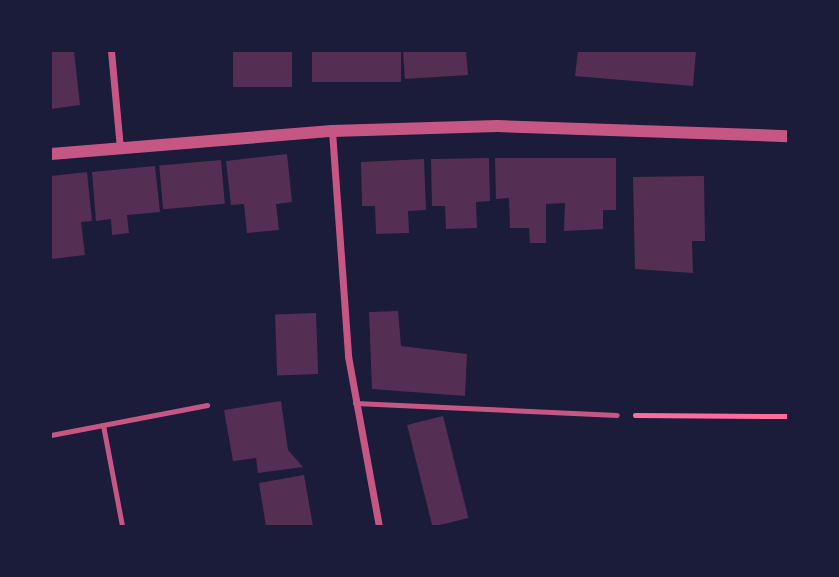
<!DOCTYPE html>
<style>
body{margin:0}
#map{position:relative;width:839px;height:577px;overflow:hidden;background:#1b1b3a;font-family:Raleway,sans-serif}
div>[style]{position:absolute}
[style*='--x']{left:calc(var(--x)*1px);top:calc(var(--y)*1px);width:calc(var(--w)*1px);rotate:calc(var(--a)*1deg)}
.building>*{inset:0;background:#542f53;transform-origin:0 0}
.path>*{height:4.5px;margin:-2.25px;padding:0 2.25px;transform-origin:2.25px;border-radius:2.25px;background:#ff6b9d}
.service>*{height:5px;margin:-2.5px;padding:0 2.5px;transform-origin:2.5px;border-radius:2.5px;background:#c65784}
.minor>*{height:7px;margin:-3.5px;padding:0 3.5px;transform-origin:3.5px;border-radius:3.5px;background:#c65784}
.tertiary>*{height:12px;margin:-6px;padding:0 6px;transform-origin:6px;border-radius:6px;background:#c65784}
span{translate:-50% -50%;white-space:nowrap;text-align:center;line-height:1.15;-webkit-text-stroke:7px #1b1b3a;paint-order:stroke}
.frame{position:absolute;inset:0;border:52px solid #1b1b3a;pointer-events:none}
</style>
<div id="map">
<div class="building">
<i style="clip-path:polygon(51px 51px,74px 51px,80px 105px,51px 109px)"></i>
<i style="left:233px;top:51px;width:59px;height:36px"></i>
<i style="left:312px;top:51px;width:89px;height:31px"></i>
<i style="clip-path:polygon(403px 51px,466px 51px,468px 75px,405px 79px)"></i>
<i style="clip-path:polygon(578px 51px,696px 51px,693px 86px,575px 76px)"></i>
<i style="clip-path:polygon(287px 154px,292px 202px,276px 204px,279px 230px,247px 233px,244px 204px,231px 205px,226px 161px)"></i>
<i style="clip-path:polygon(489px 158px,490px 201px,476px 202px,477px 228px,446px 229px,445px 206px,432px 206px,431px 159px)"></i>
<i style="clip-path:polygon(495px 158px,616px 158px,616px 210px,603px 210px,603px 229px,564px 231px,565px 203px,546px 204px,546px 243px,530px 243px,529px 228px,510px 228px,509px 198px,496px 199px)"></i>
<i style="clip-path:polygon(424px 159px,426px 210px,408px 211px,409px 233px,376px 234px,375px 206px,362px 206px,361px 162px)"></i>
<i style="left:221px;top:160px;width:44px;height:62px;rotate:85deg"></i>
<i style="clip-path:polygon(155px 166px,160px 212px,127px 215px,129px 233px,112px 235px,111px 219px,96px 221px,92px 172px)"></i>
<i style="clip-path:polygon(87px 172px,92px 221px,81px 222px,85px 255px,51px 259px,51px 176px)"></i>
<i style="clip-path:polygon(704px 176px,705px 241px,692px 241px,693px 273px,635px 269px,633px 177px)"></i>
<i style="clip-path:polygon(398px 311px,401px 346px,467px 354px,465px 396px,372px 389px,369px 312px)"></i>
<i style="left:316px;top:313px;width:61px;height:41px;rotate:88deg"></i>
<i style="clip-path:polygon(281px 401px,288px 450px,303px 467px,258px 473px,256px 458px,233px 461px,224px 410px)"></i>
<i style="left:443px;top:416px;width:105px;height:37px;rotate:76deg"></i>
<i style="clip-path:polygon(304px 475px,313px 526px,266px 526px,259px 483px)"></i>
</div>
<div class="path">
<i style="--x:635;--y:415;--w:153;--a:0.4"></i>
</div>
<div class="service">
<i style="--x:355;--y:403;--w:262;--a:2.6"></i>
<i style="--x:103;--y:425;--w:103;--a:79.3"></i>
<i style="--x:51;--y:435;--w:159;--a:-10.9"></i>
</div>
<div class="minor">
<i style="--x:111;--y:51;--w:97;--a:84.7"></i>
<i style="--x:332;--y:131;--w:226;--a:85.9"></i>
<i style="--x:348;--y:356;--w:173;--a:79.7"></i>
</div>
<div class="tertiary">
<i style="--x:51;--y:154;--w:282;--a:-4.7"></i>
<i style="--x:332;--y:131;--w:165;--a:-1.7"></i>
<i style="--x:497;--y:126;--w:291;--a:2"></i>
</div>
<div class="frame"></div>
</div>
